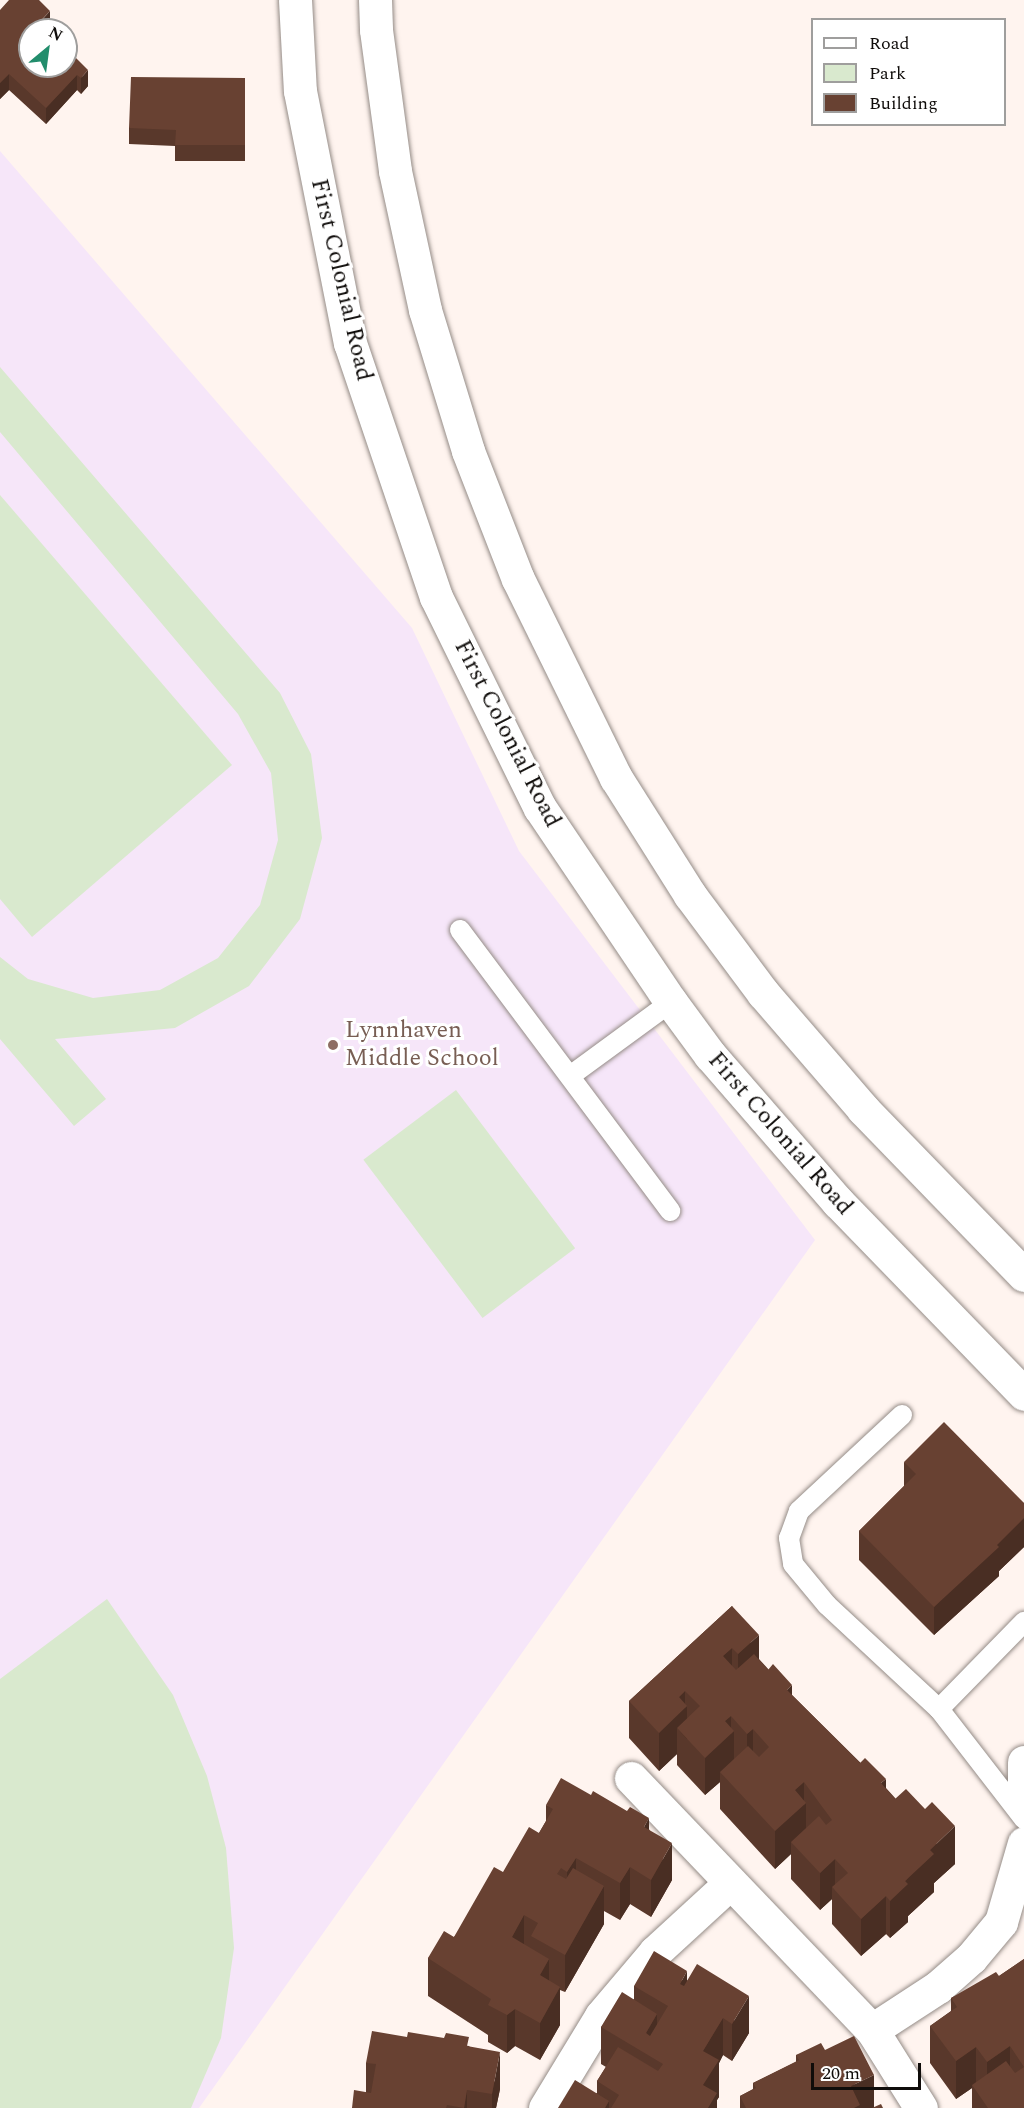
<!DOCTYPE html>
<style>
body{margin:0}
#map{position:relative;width:1024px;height:2108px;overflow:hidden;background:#fff4ef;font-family:Spectral,serif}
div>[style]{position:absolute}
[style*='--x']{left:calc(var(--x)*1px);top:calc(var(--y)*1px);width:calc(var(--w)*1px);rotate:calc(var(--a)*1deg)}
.education>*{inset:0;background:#f6e6f9}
.green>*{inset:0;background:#d9e9ce;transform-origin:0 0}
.roads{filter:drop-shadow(0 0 2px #958c87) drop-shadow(0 0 2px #958c87)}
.service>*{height:20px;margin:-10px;padding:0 10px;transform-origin:10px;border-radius:10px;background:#fff}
.minor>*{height:33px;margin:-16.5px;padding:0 16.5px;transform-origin:16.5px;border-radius:16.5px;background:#fff}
.secondary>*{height:33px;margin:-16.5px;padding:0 16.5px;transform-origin:16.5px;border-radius:16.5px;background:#fff}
.wall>*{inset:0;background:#59382b}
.shaded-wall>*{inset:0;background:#492e23}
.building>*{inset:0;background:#684132}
.dots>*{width:16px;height:16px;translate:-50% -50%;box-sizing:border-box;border:3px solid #fff;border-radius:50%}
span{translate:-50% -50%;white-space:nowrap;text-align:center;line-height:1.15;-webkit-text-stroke:6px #fff;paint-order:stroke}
.street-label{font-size:24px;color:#0f0c0a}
.education-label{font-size:24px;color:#785e54}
.left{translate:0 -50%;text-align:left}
.legend{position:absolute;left:811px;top:18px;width:195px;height:108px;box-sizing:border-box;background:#fff;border:2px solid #9f9e9d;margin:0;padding:8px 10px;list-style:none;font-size:18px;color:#0f0c0a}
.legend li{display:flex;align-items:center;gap:12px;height:30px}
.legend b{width:30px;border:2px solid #9f9e9d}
.north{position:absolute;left:18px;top:18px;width:60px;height:60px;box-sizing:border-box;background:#fff;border:2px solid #9f9e9d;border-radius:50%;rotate:29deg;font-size:16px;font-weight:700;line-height:24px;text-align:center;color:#0f0c0a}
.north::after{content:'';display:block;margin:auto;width:21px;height:27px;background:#228d6c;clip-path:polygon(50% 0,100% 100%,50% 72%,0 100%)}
.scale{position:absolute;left:811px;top:2063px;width:110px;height:27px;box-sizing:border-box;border:3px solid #0f0c0a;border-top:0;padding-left:8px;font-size:18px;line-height:21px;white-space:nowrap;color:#0f0c0a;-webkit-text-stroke:4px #fff;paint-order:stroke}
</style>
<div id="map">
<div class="education">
<i style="clip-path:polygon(0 151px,412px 628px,519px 851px,815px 1240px,199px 2108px,0 2108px)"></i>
</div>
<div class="green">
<i style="clip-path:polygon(0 367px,280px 693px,311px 754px,322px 838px,300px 919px,249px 986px,175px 1028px,55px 1039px,106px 1099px,74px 1126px,0 1039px,0 957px,28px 979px,93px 998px,160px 990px,218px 958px,260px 905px,278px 840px,271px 773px,238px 714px,0 432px)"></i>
<i style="clip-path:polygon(0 495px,232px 765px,32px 937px,0 899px)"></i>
<i style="left:456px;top:1090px;width:198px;height:116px;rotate:53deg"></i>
<i style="clip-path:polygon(107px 1599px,173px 1695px,207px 1776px,226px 1848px,234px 1948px,221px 2038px,191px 2108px,0 2108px,0 1679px)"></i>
</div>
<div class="roads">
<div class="service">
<i style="--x:460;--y:930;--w:351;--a:53.2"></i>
<i style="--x:570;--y:1076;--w:125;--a:-36.2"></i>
<i style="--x:902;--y:1415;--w:141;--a:137"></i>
<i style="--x:799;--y:1511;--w:29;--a:110"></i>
<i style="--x:789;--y:1538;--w:26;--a:81"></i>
<i style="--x:793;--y:1564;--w:53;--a:50.3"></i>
<i style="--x:827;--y:1605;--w:153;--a:42.9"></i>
<i style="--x:939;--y:1709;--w:139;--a:52.3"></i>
<i style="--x:939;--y:1709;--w:122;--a:-45.7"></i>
</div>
<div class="minor">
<i style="--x:1024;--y:1762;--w:29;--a:90"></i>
<i style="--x:631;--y:1778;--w:349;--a:46.3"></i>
<i style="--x:872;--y:2030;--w:92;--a:57.9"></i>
<i style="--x:872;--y:2030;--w:79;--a:-33.1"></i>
<i style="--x:938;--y:1987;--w:44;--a:-41.3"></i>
<i style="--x:971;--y:1958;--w:47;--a:-50.2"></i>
<i style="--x:1001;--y:1922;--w:82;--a:-73.8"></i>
<i style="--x:545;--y:2108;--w:108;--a:-58.7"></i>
<i style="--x:601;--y:2016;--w:84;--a:-49.8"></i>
<i style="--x:655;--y:1952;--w:102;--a:-42.6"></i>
</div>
<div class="secondary">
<i style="--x:295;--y:0;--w:91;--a:86.9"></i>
<i style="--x:300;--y:91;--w:257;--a:78.8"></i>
<i style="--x:350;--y:343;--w:268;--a:71.3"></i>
<i style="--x:436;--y:597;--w:235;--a:63.8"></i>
<i style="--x:540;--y:808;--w:234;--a:56"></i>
<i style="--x:671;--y:1002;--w:66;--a:53.7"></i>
<i style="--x:710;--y:1055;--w:195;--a:49"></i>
<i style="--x:838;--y:1202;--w:267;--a:45.9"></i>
<i style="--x:375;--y:0;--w:30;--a:88"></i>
<i style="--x:376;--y:30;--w:142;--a:82.3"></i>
<i style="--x:395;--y:171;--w:142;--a:77.8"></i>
<i style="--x:425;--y:310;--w:147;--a:73"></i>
<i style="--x:468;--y:451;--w:137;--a:68.7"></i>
<i style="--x:518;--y:579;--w:222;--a:63.8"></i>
<i style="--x:616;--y:778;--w:138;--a:57.7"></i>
<i style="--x:690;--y:895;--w:122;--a:53.3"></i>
<i style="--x:763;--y:993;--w:153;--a:49.2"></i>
<i style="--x:863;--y:1109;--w:231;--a:45.9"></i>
</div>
</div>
<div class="wall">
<i style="clip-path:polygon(0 10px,50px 26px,47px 30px,30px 30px,30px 66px,66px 48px,88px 86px,81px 94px,77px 90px,46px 124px,9px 90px,0 99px)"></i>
<i style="clip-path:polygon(245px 78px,245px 161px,175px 161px,175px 146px,129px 144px,129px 128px)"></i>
<i style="clip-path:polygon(904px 1462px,1024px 1503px,1024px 1547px,999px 1571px,999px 1576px,934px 1635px,859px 1560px,859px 1531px,904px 1486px)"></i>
<i style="clip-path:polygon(732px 1606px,759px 1659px,792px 1695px,886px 1788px,955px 1864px,934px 1883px,934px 1892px,908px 1916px,908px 1922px,890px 1938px,886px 1934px,861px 1956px,832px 1924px,832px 1899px,820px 1910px,791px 1879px,791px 1854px,775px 1869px,720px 1809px,720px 1782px,705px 1795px,677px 1765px,677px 1754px,659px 1771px,629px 1738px,629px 1701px)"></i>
<i style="clip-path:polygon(546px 1805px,649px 1829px,672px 1880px,651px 1917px,630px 1904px,620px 1920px,604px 1911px,604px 1924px,565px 1992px,560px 1990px,560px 2025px,540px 2060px,515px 2046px,507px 2053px,488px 2042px,488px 2035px,428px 1996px,428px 1958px,454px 1937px,539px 1833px,546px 1821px)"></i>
<i style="clip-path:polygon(1024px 1959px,1024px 2108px,972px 2108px,972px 2088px,956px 2099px,930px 2063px,930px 2026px,951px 2011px,951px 1998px,999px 1976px)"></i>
<i style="clip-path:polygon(687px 1980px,749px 2033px,732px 2061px,723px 2055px,719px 2063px,719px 2097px,717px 2100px,717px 2108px,558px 2108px,597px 2093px,597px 2081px,606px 2067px,601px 2064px,601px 2027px,634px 1999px,634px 1986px)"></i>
<i style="clip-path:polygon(407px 2037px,469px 2046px,500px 2089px,496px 2108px,352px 2108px,366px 2092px,366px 2063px)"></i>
<i style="clip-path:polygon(825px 2050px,874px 2107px,883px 2108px,740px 2108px,740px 2096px,753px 2089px,753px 2083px,796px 2062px,796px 2055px)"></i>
</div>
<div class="shaded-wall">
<i style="clip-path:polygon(50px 11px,50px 26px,47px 30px,33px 30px)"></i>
<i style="clip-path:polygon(88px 70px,88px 86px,81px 94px,81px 78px)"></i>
<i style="clip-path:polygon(9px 74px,9px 90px,0 99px,0 83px)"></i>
<i style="clip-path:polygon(77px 75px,77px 90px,46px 124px,46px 108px)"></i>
<i style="clip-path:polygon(1024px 1518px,1024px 1547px,999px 1571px,999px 1576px,934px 1635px,934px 1607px)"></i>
<i style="clip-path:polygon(759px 1635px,759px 1672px,738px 1692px,738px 1654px)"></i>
<i style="clip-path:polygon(732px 1648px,732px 1685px,723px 1656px)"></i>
<i style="clip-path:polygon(792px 1685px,792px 1722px,787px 1690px)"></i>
<i style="clip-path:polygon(685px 1691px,685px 1708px,687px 1706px,687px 1739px,677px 1728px,677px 1754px,659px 1771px,659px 1733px,679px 1697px)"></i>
<i style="clip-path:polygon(731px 1716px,731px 1734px,734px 1731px,734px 1768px,720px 1772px,720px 1782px,705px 1795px,705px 1758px,725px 1721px)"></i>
<i style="clip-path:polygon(753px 1729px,753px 1766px,747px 1771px,747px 1734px)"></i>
<i style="clip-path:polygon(886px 1779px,886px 1816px,881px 1783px)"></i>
<i style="clip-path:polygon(804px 1782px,804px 1805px,806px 1803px,806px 1840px,791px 1842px,791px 1854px,775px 1869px,775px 1831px,795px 1790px)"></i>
<i style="clip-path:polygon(649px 1818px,649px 1855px,644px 1827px)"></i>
<i style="clip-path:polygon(955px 1826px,955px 1864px,934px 1883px,934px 1892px,908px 1916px,908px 1922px,890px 1938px,890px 1901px,930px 1850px)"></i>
<i style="clip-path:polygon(672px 1843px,672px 1880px,651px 1917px,651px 1880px)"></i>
<i style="clip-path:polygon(576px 1858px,576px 1895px,567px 1910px,567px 1872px)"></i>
<i style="clip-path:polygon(835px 1859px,835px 1890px,832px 1887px,832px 1899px,820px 1910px,820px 1873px)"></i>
<i style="clip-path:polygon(630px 1867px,630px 1904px,620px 1920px,620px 1883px)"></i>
<i style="clip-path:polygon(604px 1886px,604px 1924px,565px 1992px,565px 1955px)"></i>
<i style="clip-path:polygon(886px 1896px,886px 1934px,861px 1956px,861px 1919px)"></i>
<i style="clip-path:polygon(524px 1915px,524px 1953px,512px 1937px)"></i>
<i style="clip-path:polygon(549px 1959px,549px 1996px,540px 1975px)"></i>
<i style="clip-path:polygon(687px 1971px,687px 2009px,680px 1984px)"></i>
<i style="clip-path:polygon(560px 1987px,560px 2025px,540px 2060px,540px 2023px)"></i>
<i style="clip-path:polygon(749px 1996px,749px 2033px,732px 2061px,732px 2024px)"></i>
<i style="clip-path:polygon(515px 2009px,515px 2046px,507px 2053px,507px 2015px)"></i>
<i style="clip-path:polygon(657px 2014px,657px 2051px,646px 2033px)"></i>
<i style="clip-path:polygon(723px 2018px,723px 2055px,719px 2063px,719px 2097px,717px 2100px,717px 2108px,703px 2108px,703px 2051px)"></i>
<i style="clip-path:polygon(1010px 2046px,1010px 2083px,987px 2099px,987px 2062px)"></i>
<i style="clip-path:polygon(976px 2047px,976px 2085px,972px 2085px,972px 2088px,956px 2099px,956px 2061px)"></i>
<i style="clip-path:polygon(500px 2052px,500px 2089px,496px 2108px,492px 2108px,492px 2094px)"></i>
<i style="clip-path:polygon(874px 2075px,874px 2108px,851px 2108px,851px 2086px)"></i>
<i style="clip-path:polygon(467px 2090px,467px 2108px,464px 2108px)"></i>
<i style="clip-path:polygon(609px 2101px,609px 2108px,605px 2108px)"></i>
</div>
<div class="building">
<i style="clip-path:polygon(9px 0,39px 0,50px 11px,33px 29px,34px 30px,30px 30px,30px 66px,66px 66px,66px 48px,88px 70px,81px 78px,77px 75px,46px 108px,9px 74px,0 83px,0 10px)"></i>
<i style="clip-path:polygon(131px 77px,245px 78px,245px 145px,175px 145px,176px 130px,129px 128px)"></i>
<i style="clip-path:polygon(944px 1422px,1024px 1503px,1024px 1518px,997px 1545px,999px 1547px,934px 1607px,859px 1531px,916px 1474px,904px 1462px)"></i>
<i style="clip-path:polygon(732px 1606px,759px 1635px,738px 1654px,732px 1648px,723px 1656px,736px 1670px,754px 1654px,768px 1670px,773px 1664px,792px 1685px,787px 1690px,860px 1763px,865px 1758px,886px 1779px,881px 1783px,895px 1799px,906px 1789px,925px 1809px,932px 1802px,955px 1826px,930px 1850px,934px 1854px,905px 1881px,908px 1884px,890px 1901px,886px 1896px,861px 1919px,832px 1887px,848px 1873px,835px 1859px,820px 1873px,791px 1842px,819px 1816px,826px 1825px,832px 1820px,804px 1782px,795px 1790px,806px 1803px,775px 1831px,720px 1772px,748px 1746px,759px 1757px,769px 1747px,753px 1729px,747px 1734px,731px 1716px,725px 1721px,734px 1731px,705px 1758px,677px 1728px,700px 1706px,685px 1691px,679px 1697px,687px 1706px,659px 1733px,629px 1701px)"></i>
<i style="clip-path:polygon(561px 1778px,591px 1795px,593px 1791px,627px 1811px,630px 1807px,649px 1818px,644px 1827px,672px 1843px,651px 1880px,630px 1867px,620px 1883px,576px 1858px,567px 1872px,561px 1868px,557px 1874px,566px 1879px,573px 1868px,604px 1886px,565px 1955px,531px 1936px,538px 1923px,524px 1915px,512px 1937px,549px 1959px,540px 1975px,560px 1987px,540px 2023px,515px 2009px,507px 2015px,488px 2005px,491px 1999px,428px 1958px,444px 1931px,454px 1937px,494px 1867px,503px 1872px,529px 1827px,539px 1833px,553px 1809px,546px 1805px)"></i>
<i style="clip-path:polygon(654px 1951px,687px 1971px,680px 1984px,684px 1986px,697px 1964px,749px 1996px,732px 2024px,723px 2018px,703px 2051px,719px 2060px,703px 2085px,717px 2093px,708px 2108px,611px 2108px,619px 2095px,597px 2081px,618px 2047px,658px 2071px,663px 2064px,601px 2027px,622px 1992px,657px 2014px,646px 2033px,650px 2036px,668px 2006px,634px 1986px)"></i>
<i style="clip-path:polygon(1024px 1959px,1024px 2067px,1010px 2046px,987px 2062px,976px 2047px,956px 2061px,930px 2026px,957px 2007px,951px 1998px,996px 1972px,999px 1976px)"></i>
<i style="clip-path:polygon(372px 2031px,407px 2037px,408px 2032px,444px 2038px,446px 2033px,469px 2037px,467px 2046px,500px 2052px,492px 2094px,467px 2090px,464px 2108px,447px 2105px,446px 2108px,352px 2108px,354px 2090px,371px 2093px,376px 2064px,366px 2063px)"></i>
<i style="clip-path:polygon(854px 2036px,874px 2075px,851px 2086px,860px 2105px,854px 2108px,746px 2108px,740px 2096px,756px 2088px,753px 2083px,799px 2060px,796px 2055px,821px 2043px,825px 2050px)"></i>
<i style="clip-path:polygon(1006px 2061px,1015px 2073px,1024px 2067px,1024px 2108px,988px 2108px,972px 2085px)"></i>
<i style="clip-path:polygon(575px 2080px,609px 2101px,605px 2108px,558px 2108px)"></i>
<i style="clip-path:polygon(881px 2104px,883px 2108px,872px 2108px)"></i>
</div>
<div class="dots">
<i style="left:333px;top:1045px;background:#8d6e63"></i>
</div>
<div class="street-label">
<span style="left:341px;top:280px;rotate:77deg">First Colonial Road</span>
<span style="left:507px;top:734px;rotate:63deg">First Colonial Road</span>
<span style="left:780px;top:1134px;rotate:49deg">First Colonial Road</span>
</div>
<div class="education-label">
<span class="left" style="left:345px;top:1045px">Lynnhaven<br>Middle School</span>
</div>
<ul class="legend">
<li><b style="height:8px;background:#fff"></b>Road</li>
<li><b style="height:16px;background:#d9e9ce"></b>Park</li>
<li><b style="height:16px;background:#684132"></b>Building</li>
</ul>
<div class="north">N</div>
<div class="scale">20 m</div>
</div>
